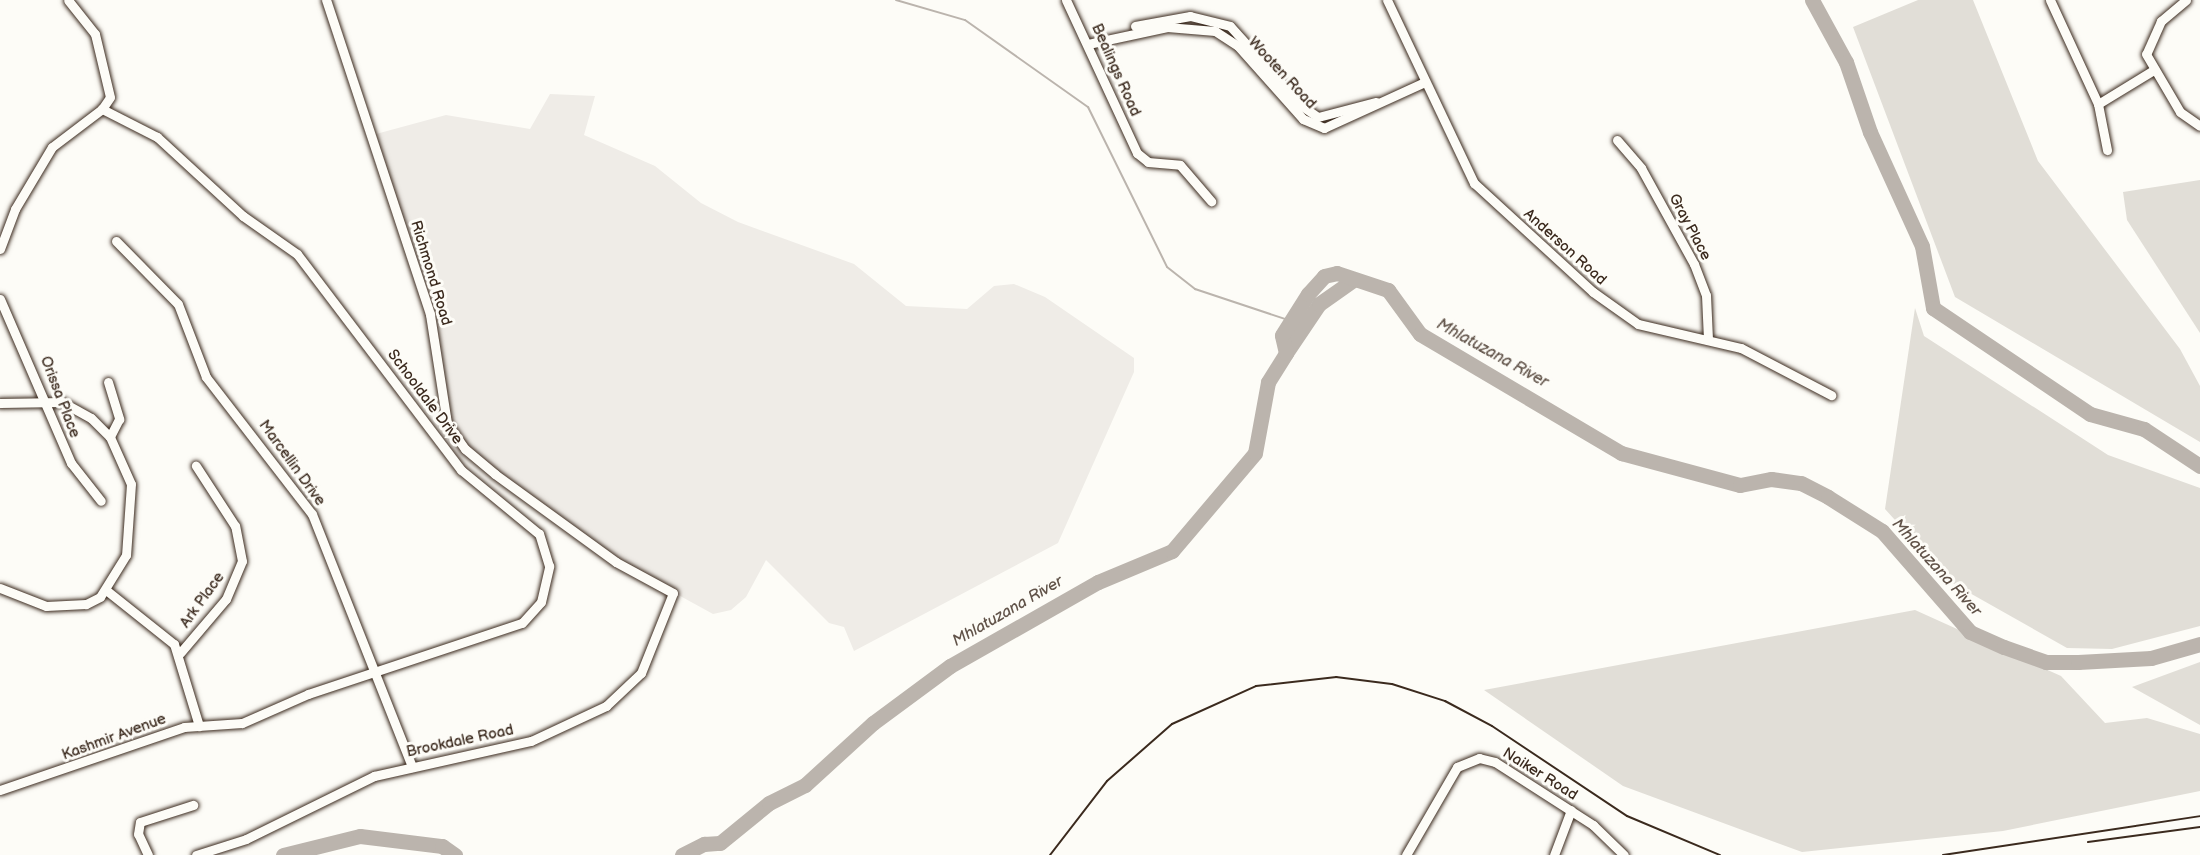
<!DOCTYPE html>
<style>
body{margin:0}
#map{position:relative;width:2200px;height:855px;overflow:hidden;background:#fdfcf7;font-family:"Balsamiq Sans",sans-serif}
div>[style]{position:absolute}
[style*='--x']{left:calc(var(--x)*1px);top:calc(var(--y)*1px);width:calc(var(--w)*1px);rotate:calc(var(--a)*1deg)}
.built>*{inset:0;background:#efece7}
.green>*{inset:0;background:#e1ded7}
.stream>*{height:2px;margin:-1px;padding:0 1px;transform-origin:1px;border-radius:1px;background:#bbb4ad}
.river>*{height:15px;margin:-7.5px;padding:0 7.5px;transform-origin:7.5px;border-radius:7.5px;background:#bbb4ad}
.roads{filter:drop-shadow(0 0 2px #3b2a1e) drop-shadow(0 0 2px #3b2a1e)}
.minor>*{height:9px;margin:-4.5px;padding:0 4.5px;transform-origin:4.5px;border-radius:4.5px;background:#fdfcf7}
.rail>*{height:2px;margin:-1px;padding:0 1px;transform-origin:1px;border-radius:1px;background:#3b2a1e}
span{translate:-50% -50%;white-space:nowrap;text-align:center;line-height:1.15;-webkit-text-stroke:6px #fdfcf7;paint-order:stroke}
.street-label{font-size:15px;color:#3b2a1e}
.water-label{font-size:16px;color:#615349;font-style:italic}
</style>
<div id="map">
<div class="built">
<i style="clip-path:polygon(550px 94px,595px 96px,584px 135px,655px 166px,701px 203px,738px 222px,854px 264px,906px 306px,967px 309px,994px 286px,1014px 284px,1045px 297px,1134px 358px,1134px 372px,1058px 543px,854px 651px,844px 627px,829px 623px,766px 560px,746px 597px,731px 610px,713px 614px,631px 569px,495px 473px,456px 437px,443px 408px,432px 312px,376px 134px,446px 115px,530px 129px)"></i>
</div>
<div class="green">
<i style="clip-path:polygon(1918px 0,1973px 0,2038px 161px,2180px 349px,2200px 386px,2200px 442px,1955px 297px,1853px 27px)"></i>
<i style="clip-path:polygon(2200px 180px,2200px 333px,2127px 220px,2123px 192px)"></i>
<i style="clip-path:polygon(1915px 308px,1924px 336px,2108px 455px,2200px 488px,2200px 626px,2112px 649px,2067px 648px,1952px 583px,1885px 509px)"></i>
<i style="clip-path:polygon(1915px 610px,2061px 676px,2105px 723px,2147px 718px,2200px 734px,2200px 791px,2003px 831px,1802px 852px,1623px 786px,1484px 690px)"></i>
<i style="clip-path:polygon(2200px 662px,2200px 725px,2132px 687px)"></i>
</div>
<div class="stream">
<i style="--x:896;--y:0;--w:72;--a:16.2"></i>
<i style="--x:965;--y:20;--w:151;--a:35.3"></i>
<i style="--x:1088;--y:107;--w:178;--a:63.7"></i>
<i style="--x:1167;--y:267;--w:36;--a:38"></i>
<i style="--x:1195;--y:289;--w:101;--a:18.4"></i>
</div>
<div class="river">
<i style="--x:1812;--y:0;--w:71;--a:61.3"></i>
<i style="--x:1846;--y:62;--w:74;--a:71.1"></i>
<i style="--x:1870;--y:132;--w:125;--a:65.5"></i>
<i style="--x:1922;--y:246;--w:63;--a:79.9"></i>
<i style="--x:1933;--y:308;--w:189;--a:34"></i>
<i style="--x:2090;--y:414;--w:56;--a:15.5"></i>
<i style="--x:2144;--y:429;--w:67;--a:33.5"></i>
<i style="--x:1286;--y:353;--w:59;--a:-56"></i>
<i style="--x:1319;--y:304;--w:42;--a:-35.2"></i>
<i style="--x:283;--y:855;--w:79;--a:-13.9"></i>
<i style="--x:360;--y:836;--w:83;--a:7"></i>
<i style="--x:442;--y:846;--w:16;--a:35"></i>
<i style="--x:682;--y:855;--w:25;--a:-27"></i>
<i style="--x:704;--y:844;--w:16;--a:-4"></i>
<i style="--x:720;--y:843;--w:63;--a:-39.2"></i>
<i style="--x:769;--y:803;--w:40;--a:-26.6"></i>
<i style="--x:805;--y:785;--w:92;--a:-42.4"></i>
<i style="--x:873;--y:723;--w:96;--a:-36.5"></i>
<i style="--x:950;--y:666;--w:170;--a:-29.6"></i>
<i style="--x:1098;--y:582;--w:80;--a:-22.7"></i>
<i style="--x:1172;--y:551;--w:128;--a:-49.7"></i>
<i style="--x:1255;--y:453;--w:72;--a:-79.6"></i>
<i style="--x:1268;--y:382;--w:34;--a:-58"></i>
<i style="--x:1286;--y:353;--w:18;--a:-103"></i>
<i style="--x:1282;--y:335;--w:49;--a:-57.6"></i>
<i style="--x:1308;--y:294;--w:24;--a:-48"></i>
<i style="--x:1324;--y:276;--w:13;--a:-13"></i>
<i style="--x:1337;--y:273;--w:54;--a:18.4"></i>
<i style="--x:1388;--y:290;--w:54;--a:54"></i>
<i style="--x:1420;--y:334;--w:234;--a:30.6"></i>
<i style="--x:1621;--y:453;--w:123;--a:15.1"></i>
<i style="--x:1740;--y:485;--w:32;--a:-11"></i>
<i style="--x:1771;--y:479;--w:30;--a:8"></i>
<i style="--x:1801;--y:483;--w:30;--a:27"></i>
<i style="--x:1828;--y:497;--w:64;--a:32.2"></i>
<i style="--x:1882;--y:531;--w:134;--a:48.9"></i>
<i style="--x:1970;--y:632;--w:37;--a:24"></i>
<i style="--x:2004;--y:647;--w:45;--a:19.7"></i>
<i style="--x:2046;--y:662;--w:32;--a:0"></i>
<i style="--x:2078;--y:662;--w:73;--a:-3.1"></i>
<i style="--x:2151;--y:658;--w:51;--a:-15.9"></i>
</div>
<div class="roads">
<div class="minor">
<i style="--x:1066;--y:0;--w:169;--a:65.1"></i>
<i style="--x:1137;--y:153;--w:14;--a:39"></i>
<i style="--x:1148;--y:162;--w:32;--a:5"></i>
<i style="--x:1180;--y:165;--w:48;--a:49.3"></i>
<i style="--x:1387;--y:0;--w:203;--a:64.6"></i>
<i style="--x:1474;--y:183;--w:161;--a:42.5"></i>
<i style="--x:1593;--y:292;--w:55;--a:35.4"></i>
<i style="--x:1638;--y:324;--w:106;--a:13.1"></i>
<i style="--x:1741;--y:348;--w:102;--a:27.6"></i>
<i style="--x:2050;--y:0;--w:115;--a:65.2"></i>
<i style="--x:2098;--y:104;--w:47;--a:78.9"></i>
<i style="--x:2186;--y:0;--w:33;--a:140"></i>
<i style="--x:2161;--y:21;--w:36;--a:114"></i>
<i style="--x:2146;--y:54;--w:67;--a:59.6"></i>
<i style="--x:2180;--y:112;--w:24;--a:35"></i>
<i style="--x:1135;--y:26;--w:56;--a:-10.3"></i>
<i style="--x:1190;--y:16;--w:41;--a:14"></i>
<i style="--x:1230;--y:26;--w:108;--a:48"></i>
<i style="--x:1302;--y:106;--w:19;--a:35"></i>
<i style="--x:1318;--y:117;--w:60;--a:-14.5"></i>
<i style="--x:1088;--y:44;--w:81;--a:-12.1"></i>
<i style="--x:1167;--y:27;--w:48;--a:4.8"></i>
<i style="--x:1215;--y:31;--w:27;--a:33"></i>
<i style="--x:1238;--y:46;--w:98;--a:48.3"></i>
<i style="--x:1303;--y:119;--w:23;--a:23"></i>
<i style="--x:1324;--y:128;--w:111;--a:-24.5"></i>
<i style="--x:2098;--y:104;--w:63;--a:-31.4"></i>
<i style="--x:1617;--y:140;--w:37;--a:49"></i>
<i style="--x:1641;--y:168;--w:110;--a:61.1"></i>
<i style="--x:1694;--y:264;--w:33;--a:69"></i>
<i style="--x:1706;--y:295;--w:44;--a:87.4"></i>
<i style="--x:116;--y:241;--w:88;--a:45.5"></i>
<i style="--x:178;--y:304;--w:78;--a:69"></i>
<i style="--x:206;--y:377;--w:173;--a:52.3"></i>
<i style="--x:312;--y:514;--w:272;--a:68.4"></i>
<i style="--x:0;--y:249;--w:43;--a:-69.4"></i>
<i style="--x:15;--y:209;--w:72;--a:-59.2"></i>
<i style="--x:52;--y:147;--w:63;--a:-37.2"></i>
<i style="--x:102;--y:109;--w:14;--a:-56"></i>
<i style="--x:110;--y:97;--w:65;--a:-103.4"></i>
<i style="--x:95;--y:34;--w:43;--a:-128.5"></i>
<i style="--x:0;--y:299;--w:179;--a:66.6"></i>
<i style="--x:71;--y:463;--w:48;--a:51.7"></i>
<i style="--x:108;--y:382;--w:39;--a:73"></i>
<i style="--x:119;--y:419;--w:20;--a:117"></i>
<i style="--x:0;--y:403;--w:62;--a:-0.9"></i>
<i style="--x:62;--y:402;--w:33;--a:29"></i>
<i style="--x:91;--y:418;--w:27;--a:45"></i>
<i style="--x:110;--y:437;--w:51;--a:65.9"></i>
<i style="--x:131;--y:484;--w:71;--a:94"></i>
<i style="--x:126;--y:555;--w:49;--a:121.8"></i>
<i style="--x:100;--y:597;--w:16;--a:153"></i>
<i style="--x:86;--y:604;--w:40;--a:177.1"></i>
<i style="--x:46;--y:606;--w:49;--a:-158.6"></i>
<i style="--x:106;--y:590;--w:87;--a:38.5"></i>
<i style="--x:174;--y:644;--w:86;--a:73"></i>
<i style="--x:180;--y:653;--w:71;--a:-49.6"></i>
<i style="--x:226;--y:599;--w:41;--a:-67.2"></i>
<i style="--x:242;--y:561;--w:36;--a:-101"></i>
<i style="--x:235;--y:526;--w:72;--a:-123"></i>
<i style="--x:0;--y:790;--w:194;--a:-18.9"></i>
<i style="--x:184;--y:727;--w:58;--a:-3.9"></i>
<i style="--x:242;--y:723;--w:72;--a:-23.7"></i>
<i style="--x:308;--y:694;--w:225;--a:-18.4"></i>
<i style="--x:522;--y:623;--w:28;--a:-48"></i>
<i style="--x:541;--y:602;--w:37;--a:-77"></i>
<i style="--x:549;--y:566;--w:34;--a:-107"></i>
<i style="--x:539;--y:534;--w:101;--a:-140.6"></i>
<i style="--x:461;--y:470;--w:271;--a:-127.2"></i>
<i style="--x:297;--y:254;--w:66;--a:-144.9"></i>
<i style="--x:243;--y:216;--w:117;--a:-137.4"></i>
<i style="--x:157;--y:137;--w:62;--a:-153"></i>
<i style="--x:148;--y:855;--w:23;--a:-115"></i>
<i style="--x:138;--y:834;--w:12;--a:-81"></i>
<i style="--x:140;--y:822;--w:56;--a:-17.8"></i>
<i style="--x:196;--y:855;--w:52;--a:-17.7"></i>
<i style="--x:246;--y:839;--w:143;--a:-26.2"></i>
<i style="--x:374;--y:776;--w:161;--a:-12.6"></i>
<i style="--x:531;--y:741;--w:83;--a:-25"></i>
<i style="--x:606;--y:706;--w:48;--a:-43.3"></i>
<i style="--x:641;--y:673;--w:86;--a:-68.2"></i>
<i style="--x:673;--y:593;--w:65;--a:-151.5"></i>
<i style="--x:616;--y:562;--w:150;--a:-144"></i>
<i style="--x:495;--y:474;--w:39;--a:-140"></i>
<i style="--x:465;--y:449;--w:32;--a:-125"></i>
<i style="--x:447;--y:423;--w:110;--a:-98.9"></i>
<i style="--x:430;--y:314;--w:331;--a:-108.3"></i>
<i style="--x:1406;--y:855;--w:102;--a:-59.9"></i>
<i style="--x:1457;--y:767;--w:24;--a:-22"></i>
<i style="--x:1479;--y:758;--w:16;--a:14"></i>
<i style="--x:1495;--y:762;--w:117;--a:32.7"></i>
<i style="--x:1593;--y:825;--w:43;--a:44.1"></i>
<i style="--x:1554;--y:855;--w:48;--a:-69.3"></i>
</div>
</div>
<div class="rail">
<i style="--x:2088;--y:842;--w:113;--a:-7.6"></i>
<i style="--x:1050;--y:855;--w:93;--a:-52.4"></i>
<i style="--x:1107;--y:781;--w:86;--a:-41.2"></i>
<i style="--x:1172;--y:724;--w:92;--a:-24.3"></i>
<i style="--x:1256;--y:686;--w:81;--a:-6.4"></i>
<i style="--x:1336;--y:677;--w:56;--a:7.1"></i>
<i style="--x:1392;--y:684;--w:56;--a:17.8"></i>
<i style="--x:1445;--y:701;--w:53;--a:28"></i>
<i style="--x:1492;--y:726;--w:162;--a:33.7"></i>
<i style="--x:1627;--y:816;--w:101;--a:22.8"></i>
<i style="--x:1943;--y:855;--w:260;--a:-8.6"></i>
</div>
<div class="street-label">
<span style="left:1116px;top:70px;rotate:66deg">Bealings Road</span>
<span style="left:1282px;top:73px;rotate:47deg">Wooten Road</span>
<span style="left:1690px;top:227px;rotate:62deg">Gray Place</span>
<span style="left:1565px;top:247px;rotate:42deg">Anderson Road</span>
<span style="left:431px;top:273px;rotate:73deg">Richmond Road</span>
<span style="left:60px;top:397px;rotate:69deg">Orissa Place</span>
<span style="left:425px;top:397px;rotate:53deg">Schooldale Drive</span>
<span style="left:292px;top:463px;rotate:54deg">Marcellin Drive</span>
<span style="left:202px;top:600px;rotate:-54deg">Ark Place</span>
<span style="left:114px;top:737px;rotate:-20deg">Kashmir Avenue</span>
<span style="left:460px;top:741px;rotate:-12deg">Brookdale Road</span>
<span style="left:1540px;top:774px;rotate:32deg">Naiker Road</span>
</div>
<div class="water-label">
<span style="left:1492px;top:354px;rotate:29deg">Mhlatuzana River</span>
<span style="left:1936px;top:568px;rotate:48deg">Mhlatuzana River</span>
<span style="left:1008px;top:612px;rotate:-30deg">Mhlatuzana River</span>
</div>
</div>
